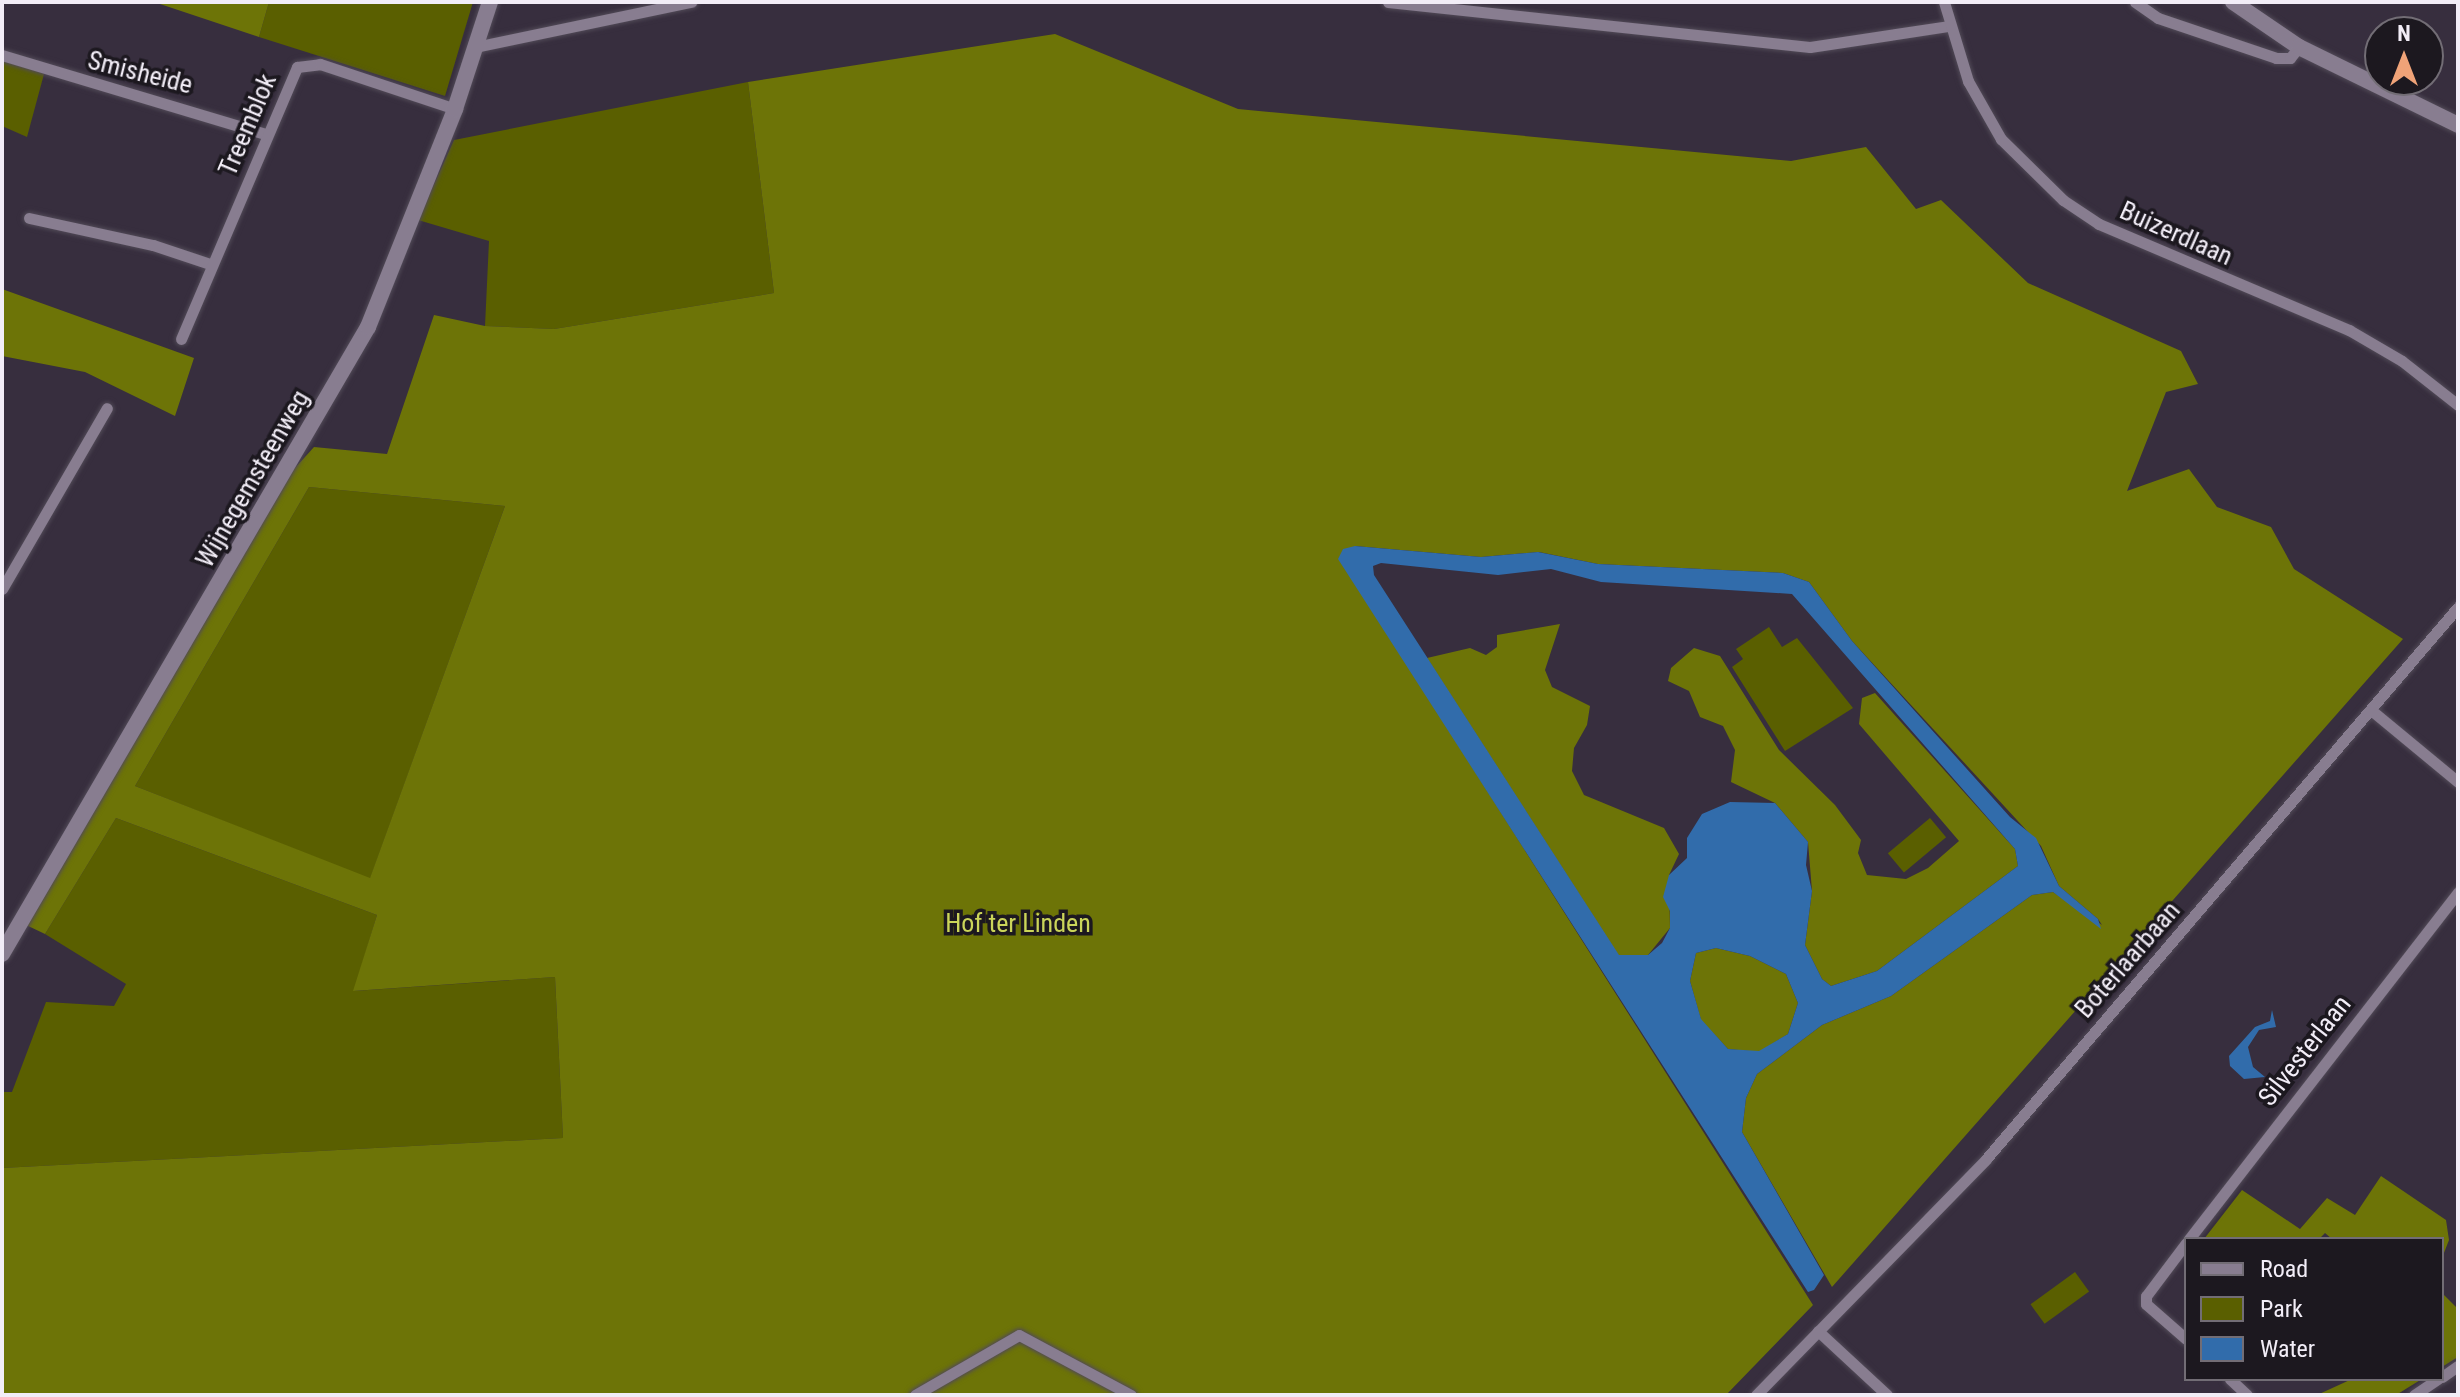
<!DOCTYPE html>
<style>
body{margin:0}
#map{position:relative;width:2460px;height:1397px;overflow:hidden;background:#372e3e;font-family:"Roboto Condensed",sans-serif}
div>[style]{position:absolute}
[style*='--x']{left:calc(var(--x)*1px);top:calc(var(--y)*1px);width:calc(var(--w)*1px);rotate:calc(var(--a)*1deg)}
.green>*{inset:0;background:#5a5f00;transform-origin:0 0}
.forest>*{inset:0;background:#6d7407}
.water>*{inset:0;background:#316cab}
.roads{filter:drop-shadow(0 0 2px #514a57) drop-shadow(0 0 2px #514a57)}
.street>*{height:11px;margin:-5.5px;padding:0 5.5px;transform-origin:5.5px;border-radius:5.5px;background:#887d90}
.secondary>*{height:16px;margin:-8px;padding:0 8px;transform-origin:8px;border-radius:8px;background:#887d90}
span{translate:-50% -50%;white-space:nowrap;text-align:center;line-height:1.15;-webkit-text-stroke:7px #1c181f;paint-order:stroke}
.street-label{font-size:26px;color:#f2edf7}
.park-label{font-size:26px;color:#cbd55a}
.frame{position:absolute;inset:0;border:4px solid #f2edf7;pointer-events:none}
.legend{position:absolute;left:2184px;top:1237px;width:260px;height:144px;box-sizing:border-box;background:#1c181f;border:2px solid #726d75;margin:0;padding:10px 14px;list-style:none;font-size:24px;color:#f2edf7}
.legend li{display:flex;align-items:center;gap:16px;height:40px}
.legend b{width:40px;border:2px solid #726d75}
.north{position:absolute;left:2364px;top:16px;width:80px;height:80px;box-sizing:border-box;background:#1c181f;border:2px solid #726d75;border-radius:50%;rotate:0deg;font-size:22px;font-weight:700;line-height:32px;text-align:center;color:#f2edf7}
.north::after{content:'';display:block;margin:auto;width:28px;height:36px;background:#f0a378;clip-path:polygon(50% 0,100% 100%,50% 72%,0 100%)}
</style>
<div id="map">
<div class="green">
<i style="clip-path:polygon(269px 2px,473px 2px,445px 96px,259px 37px)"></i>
<i style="clip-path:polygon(2px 59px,44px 74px,27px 137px,2px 126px)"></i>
<i style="clip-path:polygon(748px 82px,774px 293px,554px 329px,485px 326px,489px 241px,418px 220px,454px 140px)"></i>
<i style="clip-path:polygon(309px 487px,505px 506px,370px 879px,135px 786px)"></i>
<i style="clip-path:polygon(1769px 627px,1782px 647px,1797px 638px,1853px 708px,1785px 751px,1732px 667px,1743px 659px,1736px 649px)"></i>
<i style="clip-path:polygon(116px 818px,377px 915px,354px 991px,555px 977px,563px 1138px,2px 1168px,2px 1092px,12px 1092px,46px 1002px,114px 1006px,126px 984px,45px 934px)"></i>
<i style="left:1930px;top:818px;width:25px;height:55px;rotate:50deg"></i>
<i style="left:2075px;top:1272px;width:24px;height:55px;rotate:54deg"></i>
</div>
<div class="forest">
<i style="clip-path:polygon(154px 2px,269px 2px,259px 37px)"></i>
<i style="clip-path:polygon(evenodd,1055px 34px,1238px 109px,1791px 161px,1866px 147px,1916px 209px,1941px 200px,2028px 283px,2181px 351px,2198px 384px,2166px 392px,2127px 491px,2189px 469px,2217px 507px,2271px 527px,2294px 569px,2403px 639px,1832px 1287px,1742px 1132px,1746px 1098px,1757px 1074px,1822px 1025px,1891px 996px,2032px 895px,2053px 892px,2102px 925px,2098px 919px,2059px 886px,2041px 846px,1852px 641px,1809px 582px,1783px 573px,1598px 564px,1539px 552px,1481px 557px,1355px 546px,1377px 617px,1813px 1305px,1726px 1395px,2px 1395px,2px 1168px,563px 1138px,555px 977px,353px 991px,377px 915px,116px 818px,45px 934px,24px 924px,285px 479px,314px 447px,387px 454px,434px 315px,485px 326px,554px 329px,774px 293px,748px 82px,1055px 34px,309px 487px,505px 506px,370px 878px,135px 786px,309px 487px)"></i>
<i style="clip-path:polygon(2px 289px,194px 358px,175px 416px,85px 372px,2px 356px)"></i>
<i style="clip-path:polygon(1560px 624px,1545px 670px,1552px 687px,1590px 706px,1587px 725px,1574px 748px,1572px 771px,1584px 795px,1664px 828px,1679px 854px,1669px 875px,1670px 928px,1648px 955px,1619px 956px,1427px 658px,1470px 648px,1486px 655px,1497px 647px,1497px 635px)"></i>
<i style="clip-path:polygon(1694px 648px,1720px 656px,1779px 750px,1835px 805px,1861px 840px,1858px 853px,1867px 875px,1906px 879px,1928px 868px,1959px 841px,1859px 724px,1862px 698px,1875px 693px,2015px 849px,2018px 866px,1877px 971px,1831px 986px,1822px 979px,1805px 945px,1812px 891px,1808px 842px,1775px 803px,1731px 782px,1735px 750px,1723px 726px,1700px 717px,1689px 691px,1668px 681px,1671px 668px)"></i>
<i style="clip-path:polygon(1716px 948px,1750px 956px,1786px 974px,1798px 1003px,1788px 1034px,1759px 1052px,1728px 1049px,1701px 1020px,1690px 981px,1696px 953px)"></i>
<i style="clip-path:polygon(2381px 1176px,2446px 1220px,2449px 1240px,2442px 1258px,2442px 1239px,2332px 1239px,2325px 1233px,2319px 1239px,2204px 1239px,2242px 1190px,2300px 1229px,2327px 1198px,2355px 1215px)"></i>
<i style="clip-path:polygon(2442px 1293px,2458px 1309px,2458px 1357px,2442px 1367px)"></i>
<i style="clip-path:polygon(2352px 1379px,2422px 1379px,2396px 1395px,2317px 1395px)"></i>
</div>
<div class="water">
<i style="clip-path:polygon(evenodd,1355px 546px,1481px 557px,1538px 552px,1598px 564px,1783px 573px,1809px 582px,1852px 641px,2010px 817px,2036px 838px,2059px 886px,2098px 919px,2101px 929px,2053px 892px,2032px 895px,1891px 996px,1822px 1025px,1757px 1074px,1746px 1098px,1742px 1132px,1824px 1275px,1814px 1290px,1808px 1292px,1338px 559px,1343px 549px,1355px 546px,1381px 563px,1498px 575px,1551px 569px,1601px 582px,1792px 594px,2015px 849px,2018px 866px,1877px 971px,1831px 986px,1822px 979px,1805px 945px,1812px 891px,1806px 865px,1808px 842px,1775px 803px,1730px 802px,1702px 814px,1687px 838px,1687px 858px,1669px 875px,1663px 897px,1670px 911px,1670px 928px,1662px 943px,1648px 955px,1619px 955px,1374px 575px,1373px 566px,1381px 563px,1355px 546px,1716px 948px,1750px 956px,1786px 974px,1798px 1003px,1788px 1034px,1759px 1051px,1728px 1049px,1701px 1019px,1690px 981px,1696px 953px,1716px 948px)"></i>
<i style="clip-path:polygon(2272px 1010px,2276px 1027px,2259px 1030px,2248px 1047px,2253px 1067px,2265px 1077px,2244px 1079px,2230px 1066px,2229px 1056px,2255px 1027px,2270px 1021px)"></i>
</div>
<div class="roads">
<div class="street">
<i style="--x:1388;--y:2;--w:424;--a:6.1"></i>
<i style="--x:1810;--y:47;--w:141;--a:-8.6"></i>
<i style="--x:1944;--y:2;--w:83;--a:73.1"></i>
<i style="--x:1968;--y:81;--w:67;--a:60.4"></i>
<i style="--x:2001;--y:139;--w:87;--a:44.5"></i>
<i style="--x:2063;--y:200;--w:43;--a:33.7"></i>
<i style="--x:2099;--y:224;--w:272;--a:23"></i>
<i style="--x:2349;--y:330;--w:61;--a:30.3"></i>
<i style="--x:2402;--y:361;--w:71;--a:38.2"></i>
<i style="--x:2135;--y:2;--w:28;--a:35"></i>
<i style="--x:2158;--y:18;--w:125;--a:18.7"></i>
<i style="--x:2276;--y:58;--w:14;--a:0"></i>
<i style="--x:2290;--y:58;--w:14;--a:-51"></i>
<i style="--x:475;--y:47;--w:221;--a:-11.8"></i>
<i style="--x:2;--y:55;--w:276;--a:16.7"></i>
<i style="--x:29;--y:218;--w:127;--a:12.3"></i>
<i style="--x:153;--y:245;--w:60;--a:18.4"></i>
<i style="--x:181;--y:339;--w:296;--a:-66.9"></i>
<i style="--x:297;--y:67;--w:23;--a:-7"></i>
<i style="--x:320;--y:64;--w:142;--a:18.4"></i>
<i style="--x:2;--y:589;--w:209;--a:-59.9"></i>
<i style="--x:2371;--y:710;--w:113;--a:39.6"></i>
<i style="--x:2189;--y:1239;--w:439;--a:-52.2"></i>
<i style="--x:2186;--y:1243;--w:66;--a:127"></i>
<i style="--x:2146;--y:1296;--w:8;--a:90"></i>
<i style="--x:2146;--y:1304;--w:53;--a:41.2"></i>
<i style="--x:1818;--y:1331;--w:94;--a:42.8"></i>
<i style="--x:2442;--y:1377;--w:19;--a:-35"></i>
<i style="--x:2230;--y:1379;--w:23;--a:43"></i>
<i style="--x:915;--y:1395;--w:120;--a:-30"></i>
<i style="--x:1019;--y:1335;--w:127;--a:28.2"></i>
<i style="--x:1756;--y:1395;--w:330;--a:-45.7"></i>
<i style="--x:1986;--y:1159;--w:726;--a:-49.47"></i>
<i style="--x:2414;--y:1395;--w:29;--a:-34"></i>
</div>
<div class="secondary">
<i style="--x:2233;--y:2;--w:80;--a:34.3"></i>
<i style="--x:2299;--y:47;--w:177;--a:26.1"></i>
<i style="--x:2;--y:954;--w:726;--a:-59.73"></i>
<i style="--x:368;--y:327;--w:235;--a:-68.2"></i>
<i style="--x:455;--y:109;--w:113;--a:-71.9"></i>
</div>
</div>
<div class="street-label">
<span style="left:140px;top:73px;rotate:14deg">Smisheide</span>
<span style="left:248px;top:125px;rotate:-67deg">Treemblok</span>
<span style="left:2176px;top:234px;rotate:24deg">Buizerdlaan</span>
<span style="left:253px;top:479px;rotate:-60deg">Wijnegemsteenweg</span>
<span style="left:2128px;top:960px;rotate:-49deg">Boterlaarbaan</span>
<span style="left:2305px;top:1051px;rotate:-52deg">Silvesterlaan</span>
</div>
<div class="park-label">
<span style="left:1018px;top:924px">Hof ter Linden</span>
</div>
<div class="frame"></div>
<ul class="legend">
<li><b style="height:10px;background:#887d90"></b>Road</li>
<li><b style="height:22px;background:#5a5f00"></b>Park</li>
<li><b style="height:22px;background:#316cab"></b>Water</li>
</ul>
<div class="north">N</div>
</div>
